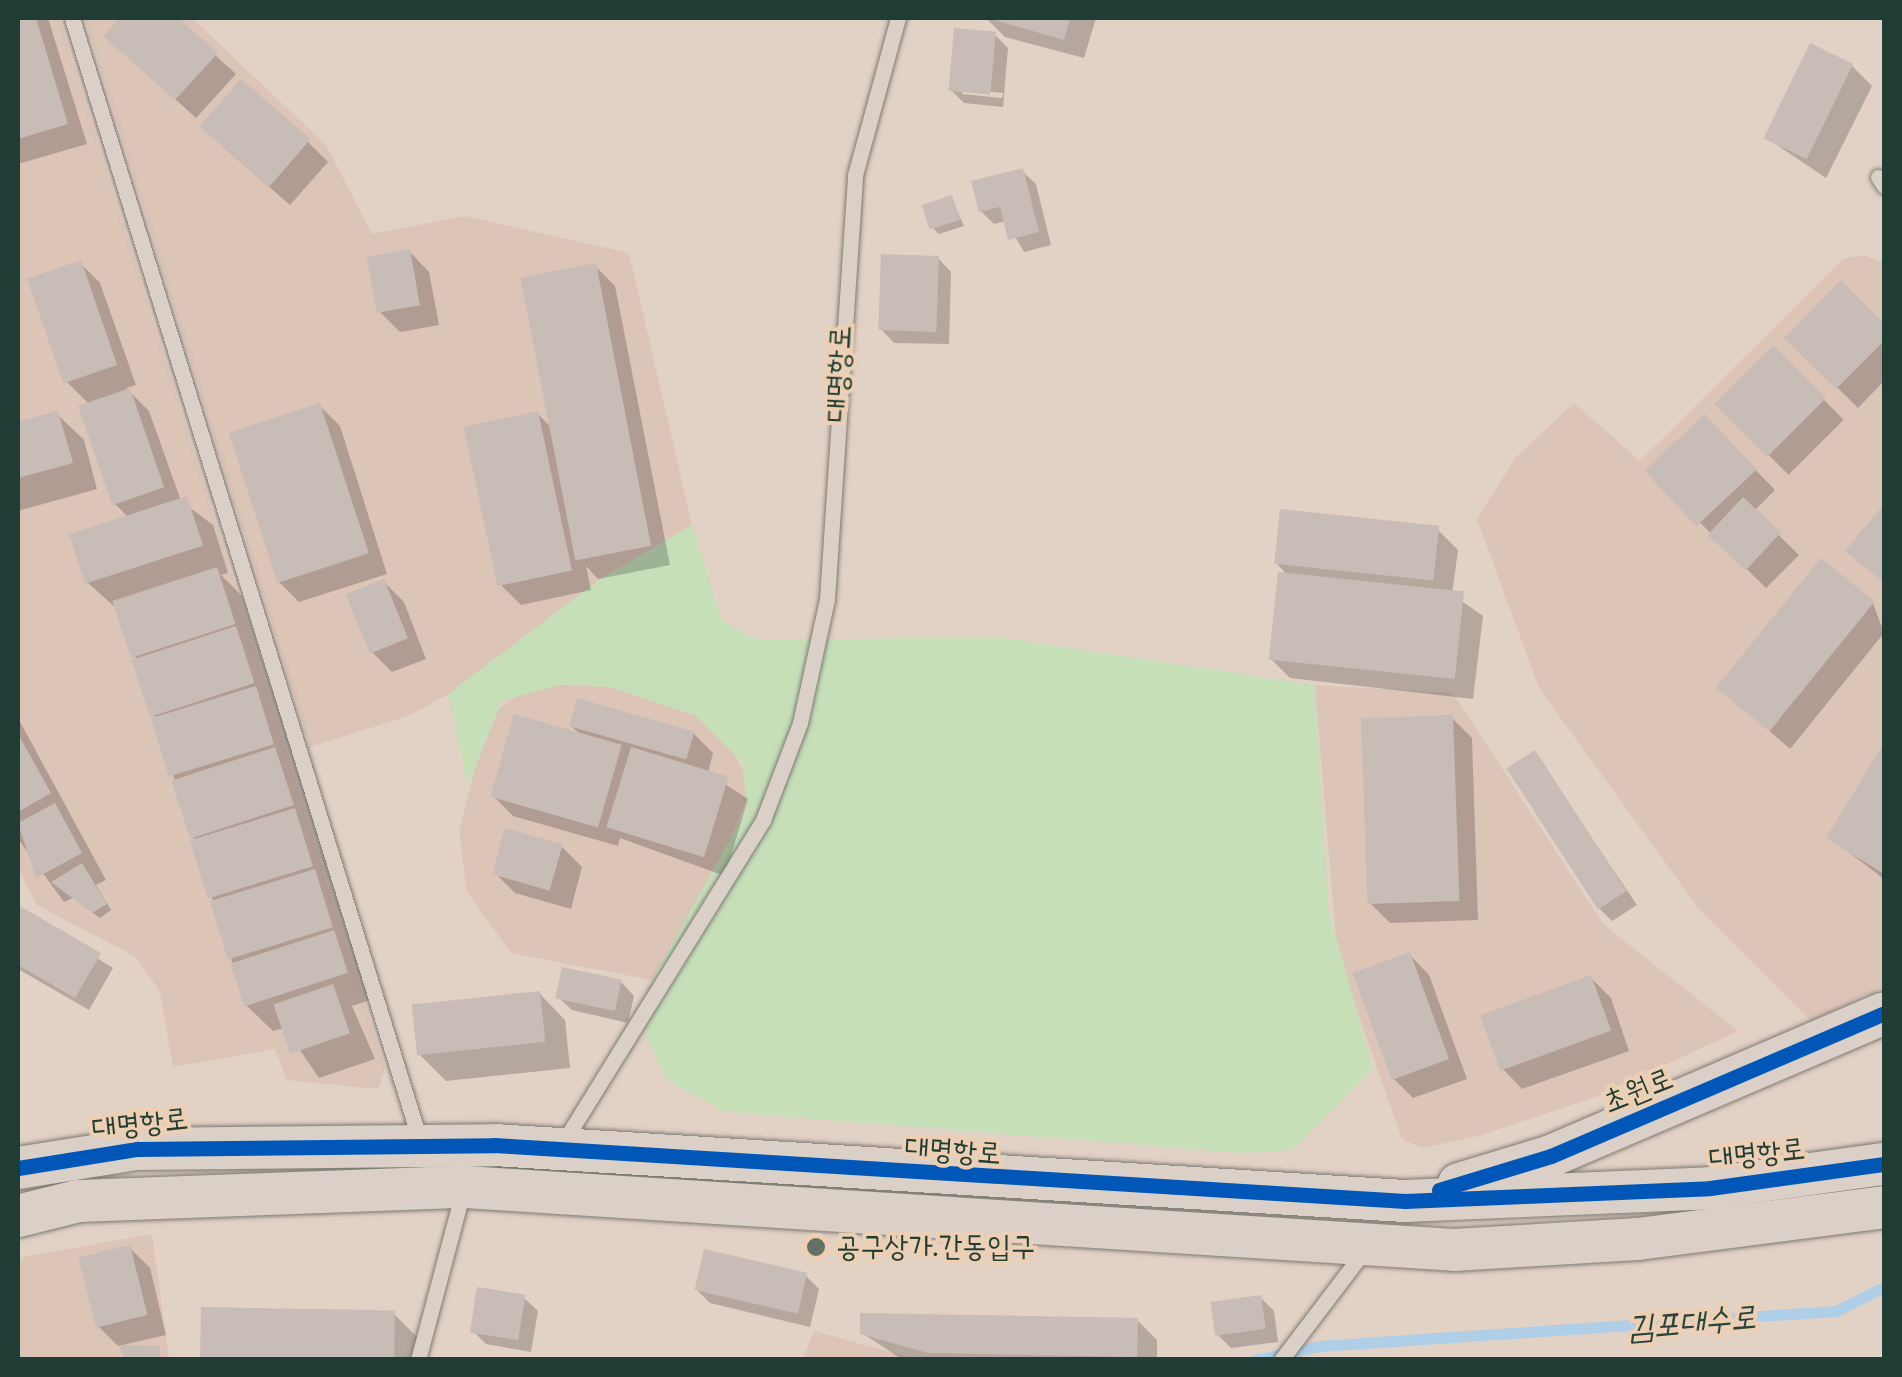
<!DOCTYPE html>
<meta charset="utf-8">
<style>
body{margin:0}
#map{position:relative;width:1902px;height:1377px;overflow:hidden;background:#e2d1c5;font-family:"Balsamiq Sans","Poor Story",sans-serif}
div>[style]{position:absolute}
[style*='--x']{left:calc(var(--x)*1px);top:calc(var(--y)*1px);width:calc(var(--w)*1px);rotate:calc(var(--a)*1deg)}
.built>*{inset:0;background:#dcc4b7}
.green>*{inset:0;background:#c6dfb9}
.shadow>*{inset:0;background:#0003;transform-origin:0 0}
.stream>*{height:11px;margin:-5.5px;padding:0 5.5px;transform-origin:5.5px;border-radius:5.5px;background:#afcee7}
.building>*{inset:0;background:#c8bcb6;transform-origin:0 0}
.roads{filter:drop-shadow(0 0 2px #7c7a73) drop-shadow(0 0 2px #7c7a73)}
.lane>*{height:15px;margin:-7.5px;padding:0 7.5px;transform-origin:7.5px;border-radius:7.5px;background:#dbd0c7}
.secondary>*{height:42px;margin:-21px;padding:0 21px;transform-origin:21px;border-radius:21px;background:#dbd0c7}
.cycleway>*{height:15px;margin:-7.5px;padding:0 7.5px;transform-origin:7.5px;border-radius:7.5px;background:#0057b8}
.dots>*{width:28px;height:28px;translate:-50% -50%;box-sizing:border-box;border:5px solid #edd0b4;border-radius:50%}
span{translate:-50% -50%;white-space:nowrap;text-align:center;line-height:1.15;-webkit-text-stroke:8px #edd0b4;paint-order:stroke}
.street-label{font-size:30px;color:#1f3d34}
.poi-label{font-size:30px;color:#1f3d34}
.left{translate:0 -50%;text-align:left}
.water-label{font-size:32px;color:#25443e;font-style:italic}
.frame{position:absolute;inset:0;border:20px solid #1f3d34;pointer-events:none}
</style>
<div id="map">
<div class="built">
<i style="clip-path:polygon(18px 18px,59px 18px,385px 1069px,378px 1089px,287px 1080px,275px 1049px,173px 1067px,160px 992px,136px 957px,37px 905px,18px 868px)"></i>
<i style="clip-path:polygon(85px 18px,192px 18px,326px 145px,372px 234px,465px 216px,629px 253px,692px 525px,599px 580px,484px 675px,408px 716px,310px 747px)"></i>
<i style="clip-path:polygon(1863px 255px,1884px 263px,1884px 987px,1811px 1021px,1699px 909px,1539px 688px,1477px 519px,1516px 457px,1574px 403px,1640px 461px,1843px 259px)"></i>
<i style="clip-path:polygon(559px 685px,611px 687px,696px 716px,725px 737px,751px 787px,714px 881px,652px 980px,511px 953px,467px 892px,459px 831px,489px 716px,524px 690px)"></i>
<i style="clip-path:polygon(1315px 685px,1453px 693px,1603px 924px,1738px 1031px,1598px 1096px,1478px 1136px,1422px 1148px,1402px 1139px,1337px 953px)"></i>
<i style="clip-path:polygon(152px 1234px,169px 1359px,18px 1360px,18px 1258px)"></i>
<i style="clip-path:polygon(814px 1331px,915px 1359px,803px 1359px)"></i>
</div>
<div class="green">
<i style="clip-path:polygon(692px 525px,722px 621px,758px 640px,998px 637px,1315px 685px,1328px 908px,1373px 1068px,1293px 1150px,1240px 1153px,727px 1112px,668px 1081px,646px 1037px,652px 980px,747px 809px,742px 762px,696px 716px,611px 687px,559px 685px,502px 701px,468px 785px,448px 694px,599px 580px)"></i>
</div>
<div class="shadow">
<i style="clip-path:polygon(18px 18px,48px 18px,87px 144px,18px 164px)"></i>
<i style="clip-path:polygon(123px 18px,174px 18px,236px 74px,196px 118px,106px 36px)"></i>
<i style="clip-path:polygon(986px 18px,1096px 18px,1084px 58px,1005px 37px)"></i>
<i style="clip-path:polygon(evenodd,995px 35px,1008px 48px,1003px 107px,964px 103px,951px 90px,995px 35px,962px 89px,1003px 93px,1002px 98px,962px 94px,962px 89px)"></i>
<i style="clip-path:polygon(1852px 66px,1872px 86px,1826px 178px,1765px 137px)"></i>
<i style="clip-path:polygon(308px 142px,328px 162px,290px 205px,223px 147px)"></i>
<i style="clip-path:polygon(1022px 171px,1036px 184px,1051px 245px,1024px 252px,1006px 221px,994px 224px,981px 211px)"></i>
<i style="clip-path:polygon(951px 198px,964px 226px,939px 234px,933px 228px)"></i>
<i style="clip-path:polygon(409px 251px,429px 272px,439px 325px,400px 332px,380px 312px)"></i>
<i style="clip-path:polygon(938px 258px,951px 272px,949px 344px,894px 343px,881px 329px)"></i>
<i style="clip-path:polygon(80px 263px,100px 283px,136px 385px,126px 388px,149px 411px,181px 501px,213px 525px,228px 573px,221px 575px,242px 596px,373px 999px,352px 1006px,375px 1059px,319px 1078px,285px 1028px,273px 1031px,246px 1005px,137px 661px,117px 609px,88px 583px,128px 517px,115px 504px,90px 405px,66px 381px)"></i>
<i style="clip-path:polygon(595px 266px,615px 286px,670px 565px,598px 579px,586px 566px,591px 590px,521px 605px,500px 584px,537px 413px,552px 428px)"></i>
<i style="clip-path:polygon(1841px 283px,1884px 326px,1884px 381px,1858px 408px,1788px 338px)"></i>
<i style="left:1773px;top:349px;width:100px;height:78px;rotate:45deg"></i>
<i style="clip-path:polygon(320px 406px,340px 426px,387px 574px,299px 602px,279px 582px)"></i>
<i style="clip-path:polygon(57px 414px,84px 440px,97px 489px,18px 511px,18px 425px)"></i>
<i style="clip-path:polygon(1705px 418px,1775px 490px,1754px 511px,1799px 555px,1766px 588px,1649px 472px)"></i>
<i style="clip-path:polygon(1437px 529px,1458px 550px,1452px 594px,1483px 616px,1473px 699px,1290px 678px,1270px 658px,1288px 576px,1276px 563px)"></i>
<i style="clip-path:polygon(384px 582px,404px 602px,426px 659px,392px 672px,372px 652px,349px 596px)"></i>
<i style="clip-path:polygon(1873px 603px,1884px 633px,1790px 749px,1719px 687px)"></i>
<i style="clip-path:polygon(18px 718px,106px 880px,96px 885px,111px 910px,100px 918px,73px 898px,64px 902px,18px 839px)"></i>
<i style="clip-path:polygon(1452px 718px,1472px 738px,1478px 920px,1390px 923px,1370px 903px)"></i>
<i style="clip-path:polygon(571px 726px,693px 733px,713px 753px,708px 773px,748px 799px,725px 876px,620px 838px,618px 846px,513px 816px,493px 796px,581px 735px)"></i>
<i style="clip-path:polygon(1884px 748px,1884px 879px,1829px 837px)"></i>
<i style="clip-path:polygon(1534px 753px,1637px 905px,1612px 921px,1599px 908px)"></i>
<i style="clip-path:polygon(562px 847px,582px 867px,571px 909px,515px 893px,495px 873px)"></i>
<i style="clip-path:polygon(18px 908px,113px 968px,89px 1010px,18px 969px)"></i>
<i style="clip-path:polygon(1409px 954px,1429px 975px,1467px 1079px,1413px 1098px,1393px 1078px)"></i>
<i style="clip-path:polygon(1591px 978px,1611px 998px,1629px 1051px,1522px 1089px,1502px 1068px)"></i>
<i style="clip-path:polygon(621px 982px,634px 996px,628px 1023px,572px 1010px,558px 997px)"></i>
<i style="clip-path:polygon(539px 993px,565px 1020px,570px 1068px,446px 1081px,420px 1055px)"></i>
<i style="clip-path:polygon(130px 1248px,150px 1268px,166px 1335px,118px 1346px,98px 1326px)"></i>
<i style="clip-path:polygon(806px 1276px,819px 1289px,810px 1327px,710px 1303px,696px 1289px)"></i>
<i style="clip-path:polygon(1260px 1297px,1274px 1311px,1278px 1342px,1231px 1348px,1218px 1335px)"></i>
<i style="clip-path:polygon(524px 1298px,538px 1311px,531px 1352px,486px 1344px,473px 1331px)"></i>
<i style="clip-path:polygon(394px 1314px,421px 1341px,420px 1360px,202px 1360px)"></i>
<i style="clip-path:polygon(1137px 1320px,1157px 1340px,1157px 1360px,903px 1360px,862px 1333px)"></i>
</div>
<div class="stream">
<i style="--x:1255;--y:1360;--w:66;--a:-12.2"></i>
<i style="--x:1320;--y:1346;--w:517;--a:-3.88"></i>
<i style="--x:1836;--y:1311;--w:54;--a:-26.6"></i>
</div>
<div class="building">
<i style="clip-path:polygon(18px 18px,36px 18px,68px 124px,18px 139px)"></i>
<i style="clip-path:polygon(119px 18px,178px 18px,218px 53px,175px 100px,103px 36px)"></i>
<i style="clip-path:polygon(987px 18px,1070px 18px,1064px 40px)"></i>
<i style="left:954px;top:28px;width:42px;height:63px;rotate:5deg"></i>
<i style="left:1810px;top:43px;width:48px;height:106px;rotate:26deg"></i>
<i style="left:241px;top:79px;width:92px;height:63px;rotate:41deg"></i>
<i style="clip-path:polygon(1023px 168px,1039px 232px,1008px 240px,1000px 207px,979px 212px,971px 181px)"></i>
<i style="left:952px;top:195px;width:26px;height:32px;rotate:72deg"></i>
<i style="left:410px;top:249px;width:57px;height:44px;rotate:80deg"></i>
<i style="left:881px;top:254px;width:58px;height:76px;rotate:2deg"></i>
<i style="left:81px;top:260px;width:111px;height:57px;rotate:71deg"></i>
<i style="left:596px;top:263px;width:288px;height:77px;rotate:79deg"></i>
<i style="clip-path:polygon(1841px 280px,1884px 323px,1884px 341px,1836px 389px,1784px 338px)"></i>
<i style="left:1773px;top:345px;width:75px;height:83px;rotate:45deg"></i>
<i style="left:130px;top:388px;width:105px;height:55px;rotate:71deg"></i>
<i style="left:320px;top:403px;width:158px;height:96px;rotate:72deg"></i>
<i style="clip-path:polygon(58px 411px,73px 463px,18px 478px,18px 422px)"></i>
<i style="left:538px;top:411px;width:163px;height:76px;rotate:78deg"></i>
<i style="left:1705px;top:414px;width:76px;height:83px;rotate:47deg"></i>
<i style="left:187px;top:496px;width:52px;height:124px;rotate:72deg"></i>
<i style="left:1743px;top:497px;width:52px;height:52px;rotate:43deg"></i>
<i style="clip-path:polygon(1884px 504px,1884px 583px,1845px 551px)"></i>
<i style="left:1280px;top:509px;width:160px;height:55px;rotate:6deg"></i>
<i style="left:1821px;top:558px;width:69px;height:167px;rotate:39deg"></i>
<i style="left:217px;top:567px;width:60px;height:110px;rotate:72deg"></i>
<i style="left:1278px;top:572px;width:187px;height:88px;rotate:6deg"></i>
<i style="left:384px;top:579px;width:64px;height:41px;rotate:68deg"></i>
<i style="left:236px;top:626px;width:60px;height:110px;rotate:72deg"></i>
<i style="left:256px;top:686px;width:61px;height:110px;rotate:73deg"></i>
<i style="left:577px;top:698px;width:122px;height:29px;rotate:16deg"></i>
<i style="left:514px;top:714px;width:112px;height:86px;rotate:16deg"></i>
<i style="left:1453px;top:715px;width:186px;height:92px;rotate:88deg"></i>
<i style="clip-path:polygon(18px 734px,51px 793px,18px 812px)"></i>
<i style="clip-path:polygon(1884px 743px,1884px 874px,1826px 838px)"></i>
<i style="left:275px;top:747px;width:61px;height:109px;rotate:72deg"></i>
<i style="left:631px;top:747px;width:102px;height:84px;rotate:17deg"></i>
<i style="left:1535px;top:750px;width:168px;height:34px;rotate:57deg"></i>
<i style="clip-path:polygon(55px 803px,82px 853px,36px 878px,18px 823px)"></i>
<i style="left:295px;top:808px;width:61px;height:110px;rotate:73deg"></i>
<i style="left:505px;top:828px;width:60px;height:48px;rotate:16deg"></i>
<i style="clip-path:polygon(82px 863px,107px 904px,92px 913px,51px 882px)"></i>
<i style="left:315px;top:869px;width:61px;height:110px;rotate:73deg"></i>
<i style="clip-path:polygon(18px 905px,101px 953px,75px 998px,18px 965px)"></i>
<i style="left:334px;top:930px;width:45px;height:109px;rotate:72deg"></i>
<i style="left:1410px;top:952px;width:114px;height:61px;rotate:70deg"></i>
<i style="left:562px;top:967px;width:61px;height:32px;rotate:12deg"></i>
<i style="left:1591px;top:975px;width:59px;height:118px;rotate:70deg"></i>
<i style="left:333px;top:984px;width:52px;height:63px;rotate:71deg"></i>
<i style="left:540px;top:991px;width:51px;height:129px;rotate:84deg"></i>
<i style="left:130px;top:1245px;width:72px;height:53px;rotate:76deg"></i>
<i style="left:704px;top:1249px;width:106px;height:42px;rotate:13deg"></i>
<i style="left:477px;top:1287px;width:49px;height:46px;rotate:9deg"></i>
<i style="left:1261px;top:1295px;width:34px;height:51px;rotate:82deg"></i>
<i style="left:201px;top:1307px;width:194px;height:53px;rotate:1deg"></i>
<i style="clip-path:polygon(860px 1313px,1138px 1318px,1137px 1357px,928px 1353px,860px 1334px)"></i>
<i style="clip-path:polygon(119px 1345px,160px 1346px,160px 1360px,124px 1360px)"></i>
</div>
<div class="roads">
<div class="lane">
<i style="--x:72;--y:18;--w:1176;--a:72.78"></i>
<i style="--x:1878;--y:177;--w:11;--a:56"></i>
<i style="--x:561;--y:1146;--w:384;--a:-58.2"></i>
<i style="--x:763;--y:820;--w:104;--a:-69.1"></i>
<i style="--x:800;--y:723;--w:127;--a:-77.7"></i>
<i style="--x:827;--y:599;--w:425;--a:-86.2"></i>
<i style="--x:855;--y:175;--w:163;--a:-74.7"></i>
<i style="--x:418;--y:1360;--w:175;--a:-75.1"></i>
<i style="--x:1281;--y:1360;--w:137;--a:-52.7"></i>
</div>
<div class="secondary">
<i style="--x:18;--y:1168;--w:121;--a:-9.1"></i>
<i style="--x:137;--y:1149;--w:357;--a:-0.6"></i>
<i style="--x:494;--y:1145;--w:913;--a:3.52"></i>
<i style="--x:1405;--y:1201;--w:305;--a:-2.4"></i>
<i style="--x:1710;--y:1188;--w:176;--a:-7.9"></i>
<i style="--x:1459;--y:1184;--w:96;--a:-16.9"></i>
<i style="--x:1551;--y:1156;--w:362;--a:-23.2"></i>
<i style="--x:18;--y:1216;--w:62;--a:-14"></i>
<i style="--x:78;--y:1201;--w:387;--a:-2.1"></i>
<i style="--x:465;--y:1187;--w:991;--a:3.64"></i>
<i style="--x:1454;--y:1250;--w:184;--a:-3.4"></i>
<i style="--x:1638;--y:1239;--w:248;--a:-7.4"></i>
</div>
</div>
<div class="cycleway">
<i style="--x:18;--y:1168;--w:121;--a:-9.1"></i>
<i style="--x:137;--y:1149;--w:357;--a:-0.6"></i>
<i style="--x:494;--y:1145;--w:913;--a:3.52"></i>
<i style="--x:1405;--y:1201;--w:305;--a:-2.4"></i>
<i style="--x:1710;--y:1188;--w:176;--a:-7.9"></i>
<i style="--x:1439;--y:1190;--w:117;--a:-16.9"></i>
<i style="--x:1551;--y:1156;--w:362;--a:-23.2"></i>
</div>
<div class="dots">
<i style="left:816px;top:1247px;background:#637167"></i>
</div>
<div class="street-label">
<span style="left:839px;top:374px;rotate:-87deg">대명항로</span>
<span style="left:1638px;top:1091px;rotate:-22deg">초원로</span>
<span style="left:140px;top:1124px;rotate:-6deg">대명항로</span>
<span style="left:953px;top:1151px;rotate:4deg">대명항로</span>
<span style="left:1757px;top:1154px;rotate:-6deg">대명항로</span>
</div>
<div class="poi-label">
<span class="left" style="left:836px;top:1247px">공구상가.간동입구</span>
</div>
<div class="water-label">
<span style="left:1692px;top:1324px;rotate:-5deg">김포대수로</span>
</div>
<div class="frame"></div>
</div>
